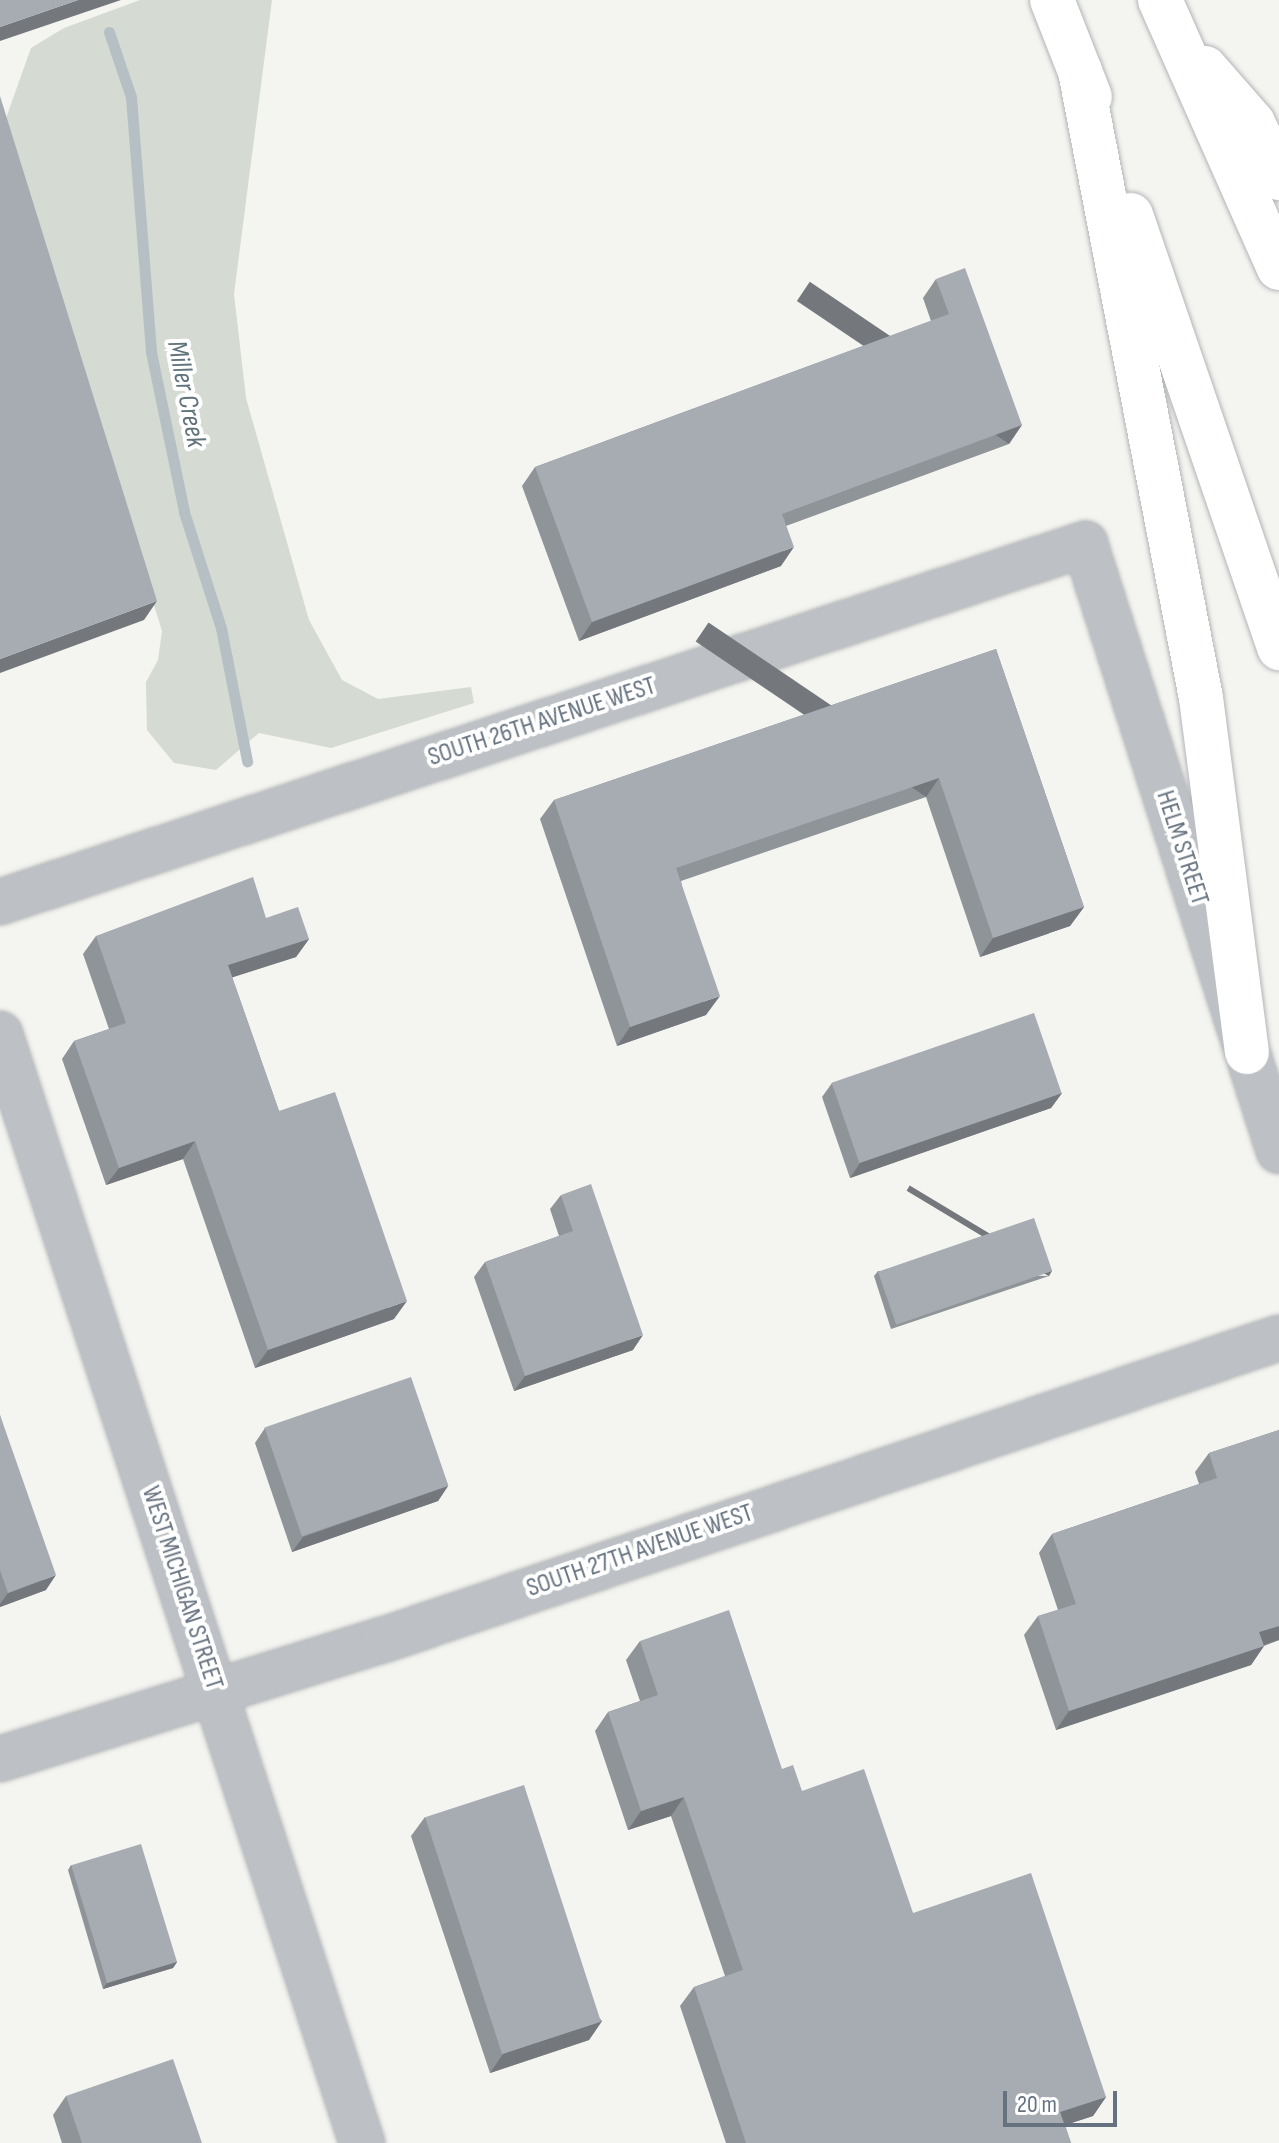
<!DOCTYPE html>
<style>
body{margin:0}
#map{position:relative;width:1279px;height:2143px;overflow:hidden;background:#f4f4f0;font-family:"Sofia Sans Condensed",sans-serif}
div>[style]{position:absolute}
[style*='--x']{left:calc(var(--x)*1px);top:calc(var(--y)*1px);width:calc(var(--w)*1px);rotate:calc(var(--a)*1deg)}
.green>*{inset:0;background:#d5dad2}
.stream>*{height:11px;margin:-5.5px;padding:0 5.5px;transform-origin:5.5px;border-radius:5.5px;background:#b6c0c4}
.roads{filter:drop-shadow(0 0 2px #b2b5b8) drop-shadow(0 0 2px #b2b5b8)}
.minor>*{height:44px;margin:-22px;padding:0 22px;transform-origin:22px;border-radius:22px;background:#bdc0c4}
.highway>*{height:44px;margin:-22px;padding:0 22px;transform-origin:22px;border-radius:22px;background:#fff}
.wall>*{inset:0;background:#8f9499}
.shaded-wall>*{inset:0;background:#74787d;transform-origin:0 0}
.building>*{inset:0;background:#a6acb2;transform-origin:0 0}
span{translate:-50% -50%;white-space:nowrap;text-align:center;line-height:1.15;-webkit-text-stroke:8px #fff;paint-order:stroke}
.street-label{font-size:26px;color:#66727f}
.water-label{font-size:28px;color:#61737c;font-style:italic}
.scale{position:absolute;left:1003px;top:2091px;width:114px;height:36px;box-sizing:border-box;border:4px solid #66727f;border-top:0;padding-left:10px;font-size:24px;line-height:28px;white-space:nowrap;color:#66727f;-webkit-text-stroke:6px #fff;paint-order:stroke}
</style>
<div id="map">
<div class="green">
<i style="clip-path:polygon(140px 0,272px 0,234px 294px,246px 398px,309px 620px,342px 680px,378px 699px,471px 687px,474px 703px,331px 748px,259px 733px,216px 770px,174px 763px,147px 730px,146px 682px,158px 660px,162px 631px,5px 121px,31px 48px,64px 28px)"></i>
</div>
<div class="stream">
<i style="--x:109;--y:32;--w:69;--a:71.3"></i>
<i style="--x:131;--y:97;--w:256;--a:85.5"></i>
<i style="--x:151;--y:352;--w:163;--a:78.3"></i>
<i style="--x:184;--y:512;--w:122;--a:72.3"></i>
<i style="--x:221;--y:628;--w:136;--a:78.9"></i>
</div>
<div class="roads">
<div class="minor">
<i style="--x:0;--y:902;--w:1143;--a:-18.26"></i>
<i style="--x:1085;--y:544;--w:637;--a:72.28"></i>
<i style="--x:0;--y:1034;--w:1167;--a:71.92"></i>
<i style="--x:0;--y:1759;--w:401;--a:-17.3"></i>
<i style="--x:383;--y:1640;--w:946;--a:-18.63"></i>
</div>
<div class="highway">
<i style="--x:1052;--y:0;--w:104;--a:68.6"></i>
<i style="--x:1160;--y:0;--w:293;--a:66.1"></i>
<i style="--x:1205;--y:68;--w:73;--a:48.9"></i>
<i style="--x:1253;--y:123;--w:61;--a:64.7"></i>
<i style="--x:1080;--y:71;--w:639;--a:79.08"></i>
<i style="--x:1201;--y:698;--w:357;--a:82.6"></i>
<i style="--x:1131;--y:215;--w:458;--a:71.1"></i>
</div>
</div>
<div class="wall">
<i style="clip-path:polygon(936px 279px,1009px 444px,786px 526px,781px 566px,579px 641px,522px 486px,535px 467px,931px 321px,923px 298px)"></i>
<i style="clip-path:polygon(996px 649px,1084px 907px,1070px 926px,980px 957px,926px 797px,681px 881px,706px 1015px,617px 1046px,540px 819px,554px 800px)"></i>
<i style="clip-path:polygon(266px 918px,309px 939px,296px 957px,232px 977px,279px 1111px,394px 1319px,255px 1368px,183px 1159px,106px 1185px,62px 1059px,74px 1041px,109px 1029px,83px 954px,96px 936px)"></i>
<i style="clip-path:polygon(832px 1083px,1062px 1093px,1051px 1108px,850px 1178px,822px 1097px)"></i>
<i style="clip-path:polygon(561px 1195px,633px 1350px,514px 1391px,474px 1277px,485px 1262px,559px 1236px,550px 1209px)"></i>
<i style="clip-path:polygon(878px 1271px,1049px 1276px,891px 1329px,874px 1276px)"></i>
<i style="clip-path:polygon(0 1415px,46px 1590px,0 1607px)"></i>
<i style="clip-path:polygon(265px 1428px,448px 1486px,438px 1501px,292px 1552px,255px 1443px)"></i>
<i style="clip-path:polygon(1279px 1430px,1279px 1640px,1264px 1646px,1251px 1665px,1056px 1730px,1024px 1635px,1038px 1616px,1058px 1610px,1039px 1553px,1052px 1534px,1199px 1484px,1195px 1472px,1209px 1453px)"></i>
<i style="clip-path:polygon(640px 1641px,782px 1769px,913px 1913px,1106px 2097px,1093px 2116px,1065px 2125px,1071px 2143px,726px 2143px,680px 2006px,694px 1987px,725px 1976px,671px 1816px,628px 1830px,595px 1731px,608px 1712px,640px 1701px,626px 1660px)"></i>
<i style="clip-path:polygon(425px 1817px,602px 2021px,589px 2040px,490px 2073px,411px 1836px)"></i>
<i style="clip-path:polygon(71px 1865px,177px 1962px,173px 1968px,103px 1989px,68px 1870px)"></i>
<i style="clip-path:polygon(66px 2096px,202px 2143px,62px 2143px,53px 2115px)"></i>
</div>
<div class="shaded-wall">
<i style="clip-path:polygon(78px 0,121px 0,0 41px,0 27px)"></i>
<i style="left:1022px;top:425px;width:23px;height:256px;rotate:124deg"></i>
<i style="clip-path:polygon(794px 547px,781px 566px,579px 641px,592px 622px)"></i>
<i style="clip-path:polygon(157px 601px,144px 620px,0 673px,0 659px)"></i>
<i style="left:939px;top:778px;width:23px;height:278px;rotate:124deg"></i>
<i style="clip-path:polygon(1084px 907px,1070px 926px,980px 957px,993px 938px)"></i>
<i style="clip-path:polygon(309px 939px,296px 957px,215px 983px,228px 965px)"></i>
<i style="clip-path:polygon(720px 996px,706px 1015px,617px 1046px,630px 1027px)"></i>
<i style="clip-path:polygon(1062px 1093px,1051px 1108px,850px 1178px,860px 1163px)"></i>
<i style="clip-path:polygon(195px 1141px,183px 1159px,106px 1185px,119px 1168px)"></i>
<i style="left:1052px;top:1271px;width:6px;height:166px;rotate:121deg"></i>
<i style="clip-path:polygon(407px 1301px,394px 1319px,255px 1368px,268px 1350px)"></i>
<i style="clip-path:polygon(643px 1335px,633px 1350px,514px 1391px,525px 1376px)"></i>
<i style="clip-path:polygon(448px 1486px,438px 1501px,292px 1552px,303px 1537px)"></i>
<i style="clip-path:polygon(56px 1575px,46px 1590px,0 1607px,0 1604px,8px 1593px)"></i>
<i style="clip-path:polygon(1279px 1626px,1279px 1640px,1246px 1651px,1259px 1632px)"></i>
<i style="clip-path:polygon(1264px 1646px,1251px 1665px,1056px 1730px,1069px 1711px)"></i>
<i style="clip-path:polygon(684px 1797px,671px 1816px,628px 1830px,641px 1811px)"></i>
<i style="clip-path:polygon(177px 1962px,173px 1968px,103px 1989px,107px 1983px)"></i>
<i style="clip-path:polygon(602px 2021px,589px 2040px,490px 2073px,503px 2054px)"></i>
<i style="clip-path:polygon(1106px 2097px,1093px 2116px,1047px 2131px,1060px 2112px)"></i>
</div>
<div class="building">
<i style="clip-path:polygon(0 0,78px 0,0 27px)"></i>
<i style="clip-path:polygon(0 96px,157px 601px,0 659px)"></i>
<i style="clip-path:polygon(965px 268px,1022px 425px,782px 514px,794px 547px,592px 622px,535px 467px,949px 314px,936px 279px)"></i>
<i style="clip-path:polygon(996px 649px,1084px 907px,993px 938px,939px 778px,676px 868px,720px 996px,630px 1027px,554px 800px)"></i>
<i style="clip-path:polygon(253px 877px,266px 918px,298px 907px,309px 939px,228px 965px,279px 1111px,335px 1092px,407px 1301px,268px 1350px,195px 1141px,119px 1168px,74px 1041px,126px 1023px,96px 936px)"></i>
<i style="left:1034px;top:1013px;width:85px;height:214px;rotate:71deg"></i>
<i style="clip-path:polygon(591px 1184px,643px 1335px,525px 1376px,485px 1262px,573px 1231px,561px 1195px)"></i>
<i style="left:1034px;top:1218px;width:56px;height:165px;rotate:71deg"></i>
<i style="left:411px;top:1377px;width:115px;height:155px;rotate:71deg"></i>
<i style="clip-path:polygon(0 1415px,56px 1575px,8px 1593px,0 1570px)"></i>
<i style="clip-path:polygon(1279px 1430px,1279px 1626px,1259px 1632px,1264px 1646px,1069px 1711px,1038px 1616px,1076px 1604px,1052px 1534px,1217px 1478px,1209px 1453px)"></i>
<i style="clip-path:polygon(729px 1610px,782px 1769px,793px 1765px,802px 1791px,864px 1769px,913px 1913px,1031px 1873px,1106px 2097px,1060px 2112px,1071px 2143px,746px 2143px,694px 1987px,743px 1970px,684px 1797px,641px 1811px,608px 1712px,658px 1695px,640px 1641px)"></i>
<i style="left:524px;top:1785px;width:249px;height:104px;rotate:72deg"></i>
<i style="left:141px;top:1844px;width:123px;height:73px;rotate:73deg"></i>
<i style="clip-path:polygon(173px 2059px,202px 2143px,82px 2143px,66px 2096px)"></i>
</div>
<div class="street-label">
<span style="left:542px;top:722px;rotate:-18deg">SOUTH 26TH AVENUE WEST</span>
<span style="left:1182px;top:848px;rotate:72deg">HELM STREET</span>
<span style="left:640px;top:1551px;rotate:-19deg">SOUTH 27TH AVENUE WEST</span>
<span style="left:182px;top:1588px;rotate:72deg">WEST MICHIGAN STREET</span>
</div>
<div class="water-label">
<span style="left:186px;top:394px;rotate:79deg">Miller Creek</span>
</div>
<div class="scale">20 m</div>
</div>
